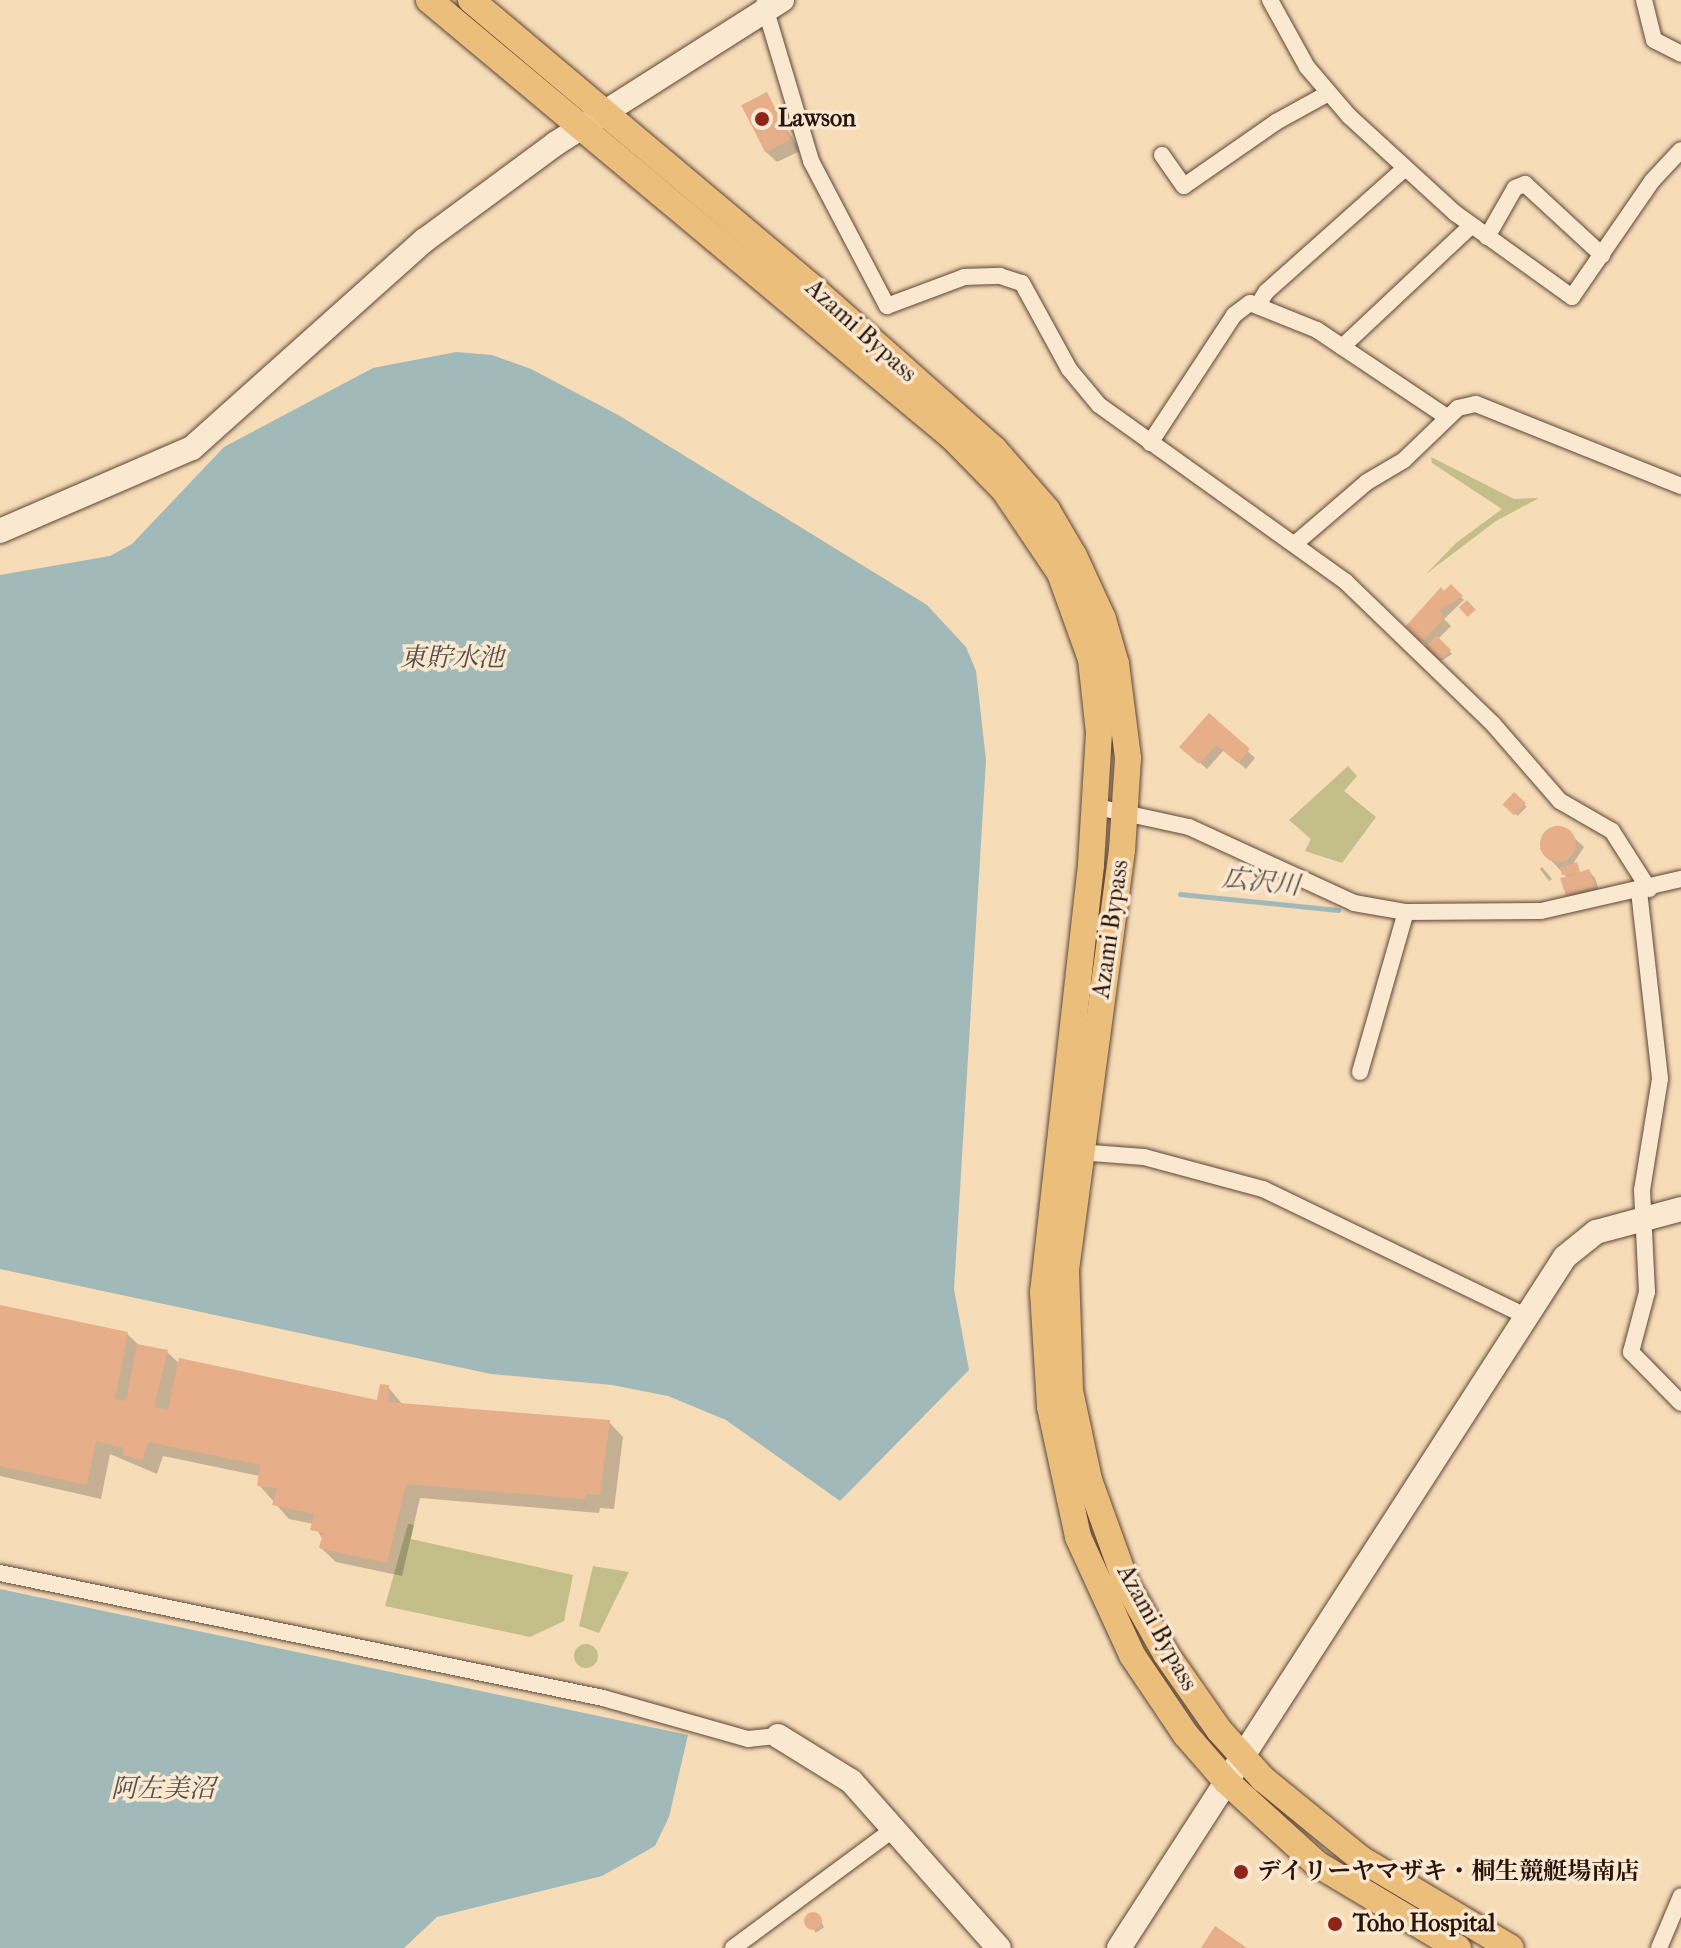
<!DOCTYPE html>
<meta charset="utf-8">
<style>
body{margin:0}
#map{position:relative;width:1681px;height:1948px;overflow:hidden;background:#f7dcb8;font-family:"IM FELL French Canon","Noto Serif JP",serif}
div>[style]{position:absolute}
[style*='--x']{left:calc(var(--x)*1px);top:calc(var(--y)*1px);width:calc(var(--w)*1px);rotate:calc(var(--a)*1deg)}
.green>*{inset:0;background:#c3be8a}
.round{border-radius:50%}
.water>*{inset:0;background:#a1b9b9}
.shadow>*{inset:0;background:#0003;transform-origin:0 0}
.stream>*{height:5px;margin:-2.5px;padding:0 2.5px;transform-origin:2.5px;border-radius:2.5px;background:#a1b9b9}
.building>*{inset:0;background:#e7ae8a;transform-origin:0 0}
.roads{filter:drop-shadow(0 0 2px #5d4636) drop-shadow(0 0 2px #5d4636)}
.street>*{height:16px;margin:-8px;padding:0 8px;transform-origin:8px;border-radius:8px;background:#fae8d1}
.secondary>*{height:24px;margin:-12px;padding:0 12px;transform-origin:12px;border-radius:12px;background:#fae8d1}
.primary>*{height:26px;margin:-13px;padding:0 13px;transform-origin:13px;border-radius:13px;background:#ecbe7c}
.dots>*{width:22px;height:22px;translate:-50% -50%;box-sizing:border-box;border:4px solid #fae8d1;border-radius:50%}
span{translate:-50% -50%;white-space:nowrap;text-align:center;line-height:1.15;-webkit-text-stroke:7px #fae8d1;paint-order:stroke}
.poi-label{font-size:24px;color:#2a140b;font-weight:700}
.left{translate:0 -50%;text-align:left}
.street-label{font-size:24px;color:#2a140b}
.water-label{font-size:26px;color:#544e48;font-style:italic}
</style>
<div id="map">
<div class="green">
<i style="clip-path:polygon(1431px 457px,1514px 499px,1539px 498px,1496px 521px,1426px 574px,1456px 543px,1502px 509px,1432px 463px)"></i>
<i style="clip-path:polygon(1348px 766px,1357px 776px,1344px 791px,1376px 817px,1342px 863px,1305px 851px,1311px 839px,1289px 820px)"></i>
<i style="clip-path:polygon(408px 1524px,414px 1525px,411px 1539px,573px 1575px,564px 1621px,530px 1637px,385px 1606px)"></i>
<i style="clip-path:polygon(593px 1566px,629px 1572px,599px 1633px,579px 1626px)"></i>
<i class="round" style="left:574px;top:1644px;width:24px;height:24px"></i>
</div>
<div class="water">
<i style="clip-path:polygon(456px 352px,492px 355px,531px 369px,620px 416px,927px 605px,966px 647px,976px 671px,986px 760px,954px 1289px,969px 1370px,840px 1501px,726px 1420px,668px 1396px,612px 1385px,491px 1374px,0 1269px,0 575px,110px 556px,132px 544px,224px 447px,373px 368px)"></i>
<i style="clip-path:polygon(0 1589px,688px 1735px,669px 1817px,655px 1846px,602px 1876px,437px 1917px,404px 1948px,0 1948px)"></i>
</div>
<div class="shadow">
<i style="clip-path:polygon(766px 94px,800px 151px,777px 162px,766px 152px)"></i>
<i style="clip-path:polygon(1451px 587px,1464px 600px,1444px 619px,1451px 626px,1438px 639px,1452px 654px,1441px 661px,1408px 626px)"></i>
<i style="clip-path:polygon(1209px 716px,1255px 758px,1246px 769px,1224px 750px,1207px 769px,1189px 753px)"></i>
<i style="left:1514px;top:794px;width:18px;height:13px;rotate:45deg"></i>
<i style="clip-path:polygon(1561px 826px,1584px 847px,1574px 862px,1581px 874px,1589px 871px,1595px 878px,1600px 893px,1575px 901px,1568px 895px,1568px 878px,1540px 849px)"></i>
<i style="clip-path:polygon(1542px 867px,1552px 879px,1549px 881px,1540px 869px)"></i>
<i style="clip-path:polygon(0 1307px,127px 1334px,140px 1346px,167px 1352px,180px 1364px,378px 1402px,388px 1387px,403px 1405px,609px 1422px,623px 1437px,614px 1509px,600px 1508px,599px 1513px,420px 1498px,402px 1576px,336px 1562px,321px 1548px,323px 1540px,314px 1524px,289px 1519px,259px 1485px,260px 1476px,163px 1456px,157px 1474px,110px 1454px,101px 1499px,0 1476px)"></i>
<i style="left:815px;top:1913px;width:17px;height:10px;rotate:57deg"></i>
</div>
<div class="stream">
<i style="--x:1180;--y:894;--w:159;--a:5.8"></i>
</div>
<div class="building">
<i style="left:767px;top:92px;width:53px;height:29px;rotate:63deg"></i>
<i style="clip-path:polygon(1451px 584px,1463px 596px,1439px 611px,1445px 618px,1421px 642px,1406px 626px,1441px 587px,1444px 591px)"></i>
<i style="left:1467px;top:600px;width:13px;height:11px;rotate:48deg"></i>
<i style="clip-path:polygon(1436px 635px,1451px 650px,1440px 660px,1425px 649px)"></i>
<i style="clip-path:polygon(1209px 713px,1250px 749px,1238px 763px,1216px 745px,1199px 764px,1179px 747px)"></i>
<i style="left:1514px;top:792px;width:16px;height:17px;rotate:43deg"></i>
<i class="round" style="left:1540px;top:826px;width:36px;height:36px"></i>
<i style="clip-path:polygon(1577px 862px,1580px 872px,1589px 869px,1595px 886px,1566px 896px,1560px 878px,1575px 874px,1562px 875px,1560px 868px)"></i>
<i style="clip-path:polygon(0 1305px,128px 1332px,115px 1399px,126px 1401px,137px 1344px,168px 1350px,154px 1407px,168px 1410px,179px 1358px,377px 1400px,380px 1384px,389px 1385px,388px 1402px,610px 1420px,600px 1495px,586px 1494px,585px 1499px,406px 1484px,387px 1563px,319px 1548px,323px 1533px,310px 1530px,314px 1514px,272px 1505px,277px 1488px,257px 1486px,260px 1465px,148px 1442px,143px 1460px,123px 1455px,124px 1448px,96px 1441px,87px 1485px,0 1466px)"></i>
<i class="round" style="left:804px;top:1912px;width:18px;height:18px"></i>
<i style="clip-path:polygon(1215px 1926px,1247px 1948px,1201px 1948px)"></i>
</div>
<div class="roads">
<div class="street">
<i style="--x:1270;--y:0;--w:77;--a:61.1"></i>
<i style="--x:1307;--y:67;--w:65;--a:49.4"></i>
<i style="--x:1349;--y:116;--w:144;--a:42.5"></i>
<i style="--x:1455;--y:213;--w:144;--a:35.7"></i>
<i style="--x:1572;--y:297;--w:141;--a:-55.4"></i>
<i style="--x:1652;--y:181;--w:42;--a:-46.9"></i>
<i style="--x:1644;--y:0;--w:41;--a:76"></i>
<i style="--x:1654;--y:40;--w:30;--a:27"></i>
<i style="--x:764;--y:4;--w:164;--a:73.3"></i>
<i style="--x:811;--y:161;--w:164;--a:62.3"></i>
<i style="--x:887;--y:306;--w:82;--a:-20.6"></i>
<i style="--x:964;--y:277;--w:36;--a:-2"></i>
<i style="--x:1000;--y:276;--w:23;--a:18"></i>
<i style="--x:1022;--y:283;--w:98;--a:61.3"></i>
<i style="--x:1069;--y:369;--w:47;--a:50.2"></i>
<i style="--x:1099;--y:405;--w:304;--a:35.6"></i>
<i style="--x:1346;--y:582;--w:204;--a:44"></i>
<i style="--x:1493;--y:724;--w:102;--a:49"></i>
<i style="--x:1560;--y:801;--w:60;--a:30"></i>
<i style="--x:1612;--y:831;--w:69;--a:57.5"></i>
<i style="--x:1162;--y:155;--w:38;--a:55"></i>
<i style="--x:1184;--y:186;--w:112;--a:-34.8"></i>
<i style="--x:1276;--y:122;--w:58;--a:-28.8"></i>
<i style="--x:1487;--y:237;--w:56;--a:-60.3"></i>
<i style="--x:1515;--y:188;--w:11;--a:-22"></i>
<i style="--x:1525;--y:184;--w:105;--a:42.7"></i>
<i style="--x:1258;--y:305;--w:15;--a:-58"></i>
<i style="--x:1266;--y:292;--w:185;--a:-41.7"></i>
<i style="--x:1342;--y:347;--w:177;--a:-43.2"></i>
<i style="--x:1150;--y:443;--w:153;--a:-56.7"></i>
<i style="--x:1234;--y:315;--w:20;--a:-37"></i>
<i style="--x:1250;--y:303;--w:72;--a:21.9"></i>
<i style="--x:1317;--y:330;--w:156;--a:33.8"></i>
<i style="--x:1297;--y:542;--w:92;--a:-40.6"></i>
<i style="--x:1367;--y:482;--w:43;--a:-30.7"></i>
<i style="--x:1404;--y:460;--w:75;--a:-43.9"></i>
<i style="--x:1458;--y:408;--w:18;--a:-13"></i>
<i style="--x:1476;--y:404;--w:221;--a:21.8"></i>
<i style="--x:1097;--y:807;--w:94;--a:12.3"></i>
<i style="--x:1189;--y:827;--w:182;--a:24.7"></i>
<i style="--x:1354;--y:903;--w:53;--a:9.8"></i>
<i style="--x:1406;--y:912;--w:135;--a:-0.4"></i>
<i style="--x:1541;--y:911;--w:144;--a:-12.9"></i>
<i style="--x:1639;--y:891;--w:189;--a:83.6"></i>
<i style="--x:1660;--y:1079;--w:112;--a:99.2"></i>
<i style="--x:1642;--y:1190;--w:102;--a:87.2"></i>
<i style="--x:1647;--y:1292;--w:62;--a:104.9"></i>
<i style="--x:1631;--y:1352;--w:71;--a:45.6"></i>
<i style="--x:1360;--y:1072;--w:166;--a:-74"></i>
<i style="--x:1078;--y:1152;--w:66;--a:4.3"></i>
<i style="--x:1144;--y:1157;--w:123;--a:15.1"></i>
<i style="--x:1263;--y:1189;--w:292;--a:25.8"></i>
<i style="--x:0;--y:1573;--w:616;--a:11.71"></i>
<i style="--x:603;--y:1698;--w:151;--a:15.8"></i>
<i style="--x:748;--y:1739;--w:30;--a:-6"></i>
<i style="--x:733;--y:1948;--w:200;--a:-36.5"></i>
<i style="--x:1659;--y:1948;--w:56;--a:-67.1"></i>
</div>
<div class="secondary">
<i style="--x:0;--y:531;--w:209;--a:-23.4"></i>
<i style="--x:192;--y:448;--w:312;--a:-41.8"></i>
<i style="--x:425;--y:240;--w:162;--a:-36.4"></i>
<i style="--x:555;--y:144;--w:269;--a:-32.4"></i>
<i style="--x:778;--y:1736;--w:86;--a:31.7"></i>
<i style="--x:851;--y:1781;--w:223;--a:48.5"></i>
<i style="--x:1119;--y:1948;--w:822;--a:-57.16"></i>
<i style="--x:1565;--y:1257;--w:40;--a:-39"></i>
<i style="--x:1596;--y:1232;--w:88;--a:-15.1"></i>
</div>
<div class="primary">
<i style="--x:429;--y:0;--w:682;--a:39.88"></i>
<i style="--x:952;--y:437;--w:74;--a:45.5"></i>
<i style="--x:1004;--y:490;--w:100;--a:56"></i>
<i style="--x:1060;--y:573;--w:91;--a:70.2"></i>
<i style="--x:1091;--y:659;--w:74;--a:83.8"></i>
<i style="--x:1099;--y:733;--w:132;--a:93.5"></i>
<i style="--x:1091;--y:865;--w:430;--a:96.4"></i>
<i style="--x:1043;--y:1292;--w:115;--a:86.5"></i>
<i style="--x:1050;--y:1407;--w:133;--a:77.8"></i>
<i style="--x:1078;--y:1537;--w:130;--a:65.4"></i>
<i style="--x:1132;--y:1655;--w:97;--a:56"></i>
<i style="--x:1186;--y:1735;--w:61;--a:49"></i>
<i style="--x:1226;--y:1781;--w:123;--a:42.4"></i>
<i style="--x:1317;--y:1864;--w:164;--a:30.8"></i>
<i style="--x:471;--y:0;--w:451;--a:40.1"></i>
<i style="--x:816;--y:291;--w:238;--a:41.6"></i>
<i style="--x:994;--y:449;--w:81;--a:49"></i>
<i style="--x:1047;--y:510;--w:53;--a:59.6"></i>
<i style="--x:1074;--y:556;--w:69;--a:65.3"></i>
<i style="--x:1103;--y:619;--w:47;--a:73.9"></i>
<i style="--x:1116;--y:664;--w:95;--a:82.7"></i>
<i style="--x:1128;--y:758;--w:92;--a:93.7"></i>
<i style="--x:1122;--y:850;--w:424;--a:97.6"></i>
<i style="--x:1066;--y:1270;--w:121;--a:88.1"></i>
<i style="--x:1070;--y:1391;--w:91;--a:77.9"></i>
<i style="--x:1089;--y:1480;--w:112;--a:70.1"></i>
<i style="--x:1127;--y:1585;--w:79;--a:60.5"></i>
<i style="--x:1166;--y:1654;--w:93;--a:55.1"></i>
<i style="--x:1219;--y:1730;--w:66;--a:48.1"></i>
<i style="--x:1263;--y:1779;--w:127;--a:39.2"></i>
<i style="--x:1361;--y:1859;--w:174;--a:30.7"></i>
</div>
</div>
<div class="dots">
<i style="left:762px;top:119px;background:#8f2418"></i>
<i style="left:1241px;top:1872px;background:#8f2418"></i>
<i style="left:1335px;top:1924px;background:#8f2418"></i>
</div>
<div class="poi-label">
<span class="left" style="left:778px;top:119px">Lawson</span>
<span class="left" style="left:1257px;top:1872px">デイリーヤマザキ・桐生競艇場南店</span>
<span class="left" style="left:1353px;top:1924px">Toho Hospital</span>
</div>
<div class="street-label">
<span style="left:861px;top:331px;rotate:42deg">Azami Bypass</span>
<span style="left:1111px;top:929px;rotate:-82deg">Azami Bypass</span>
<span style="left:1157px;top:1628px;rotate:61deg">Azami Bypass</span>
</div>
<div class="water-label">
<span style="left:452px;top:658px">東貯水池</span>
<span style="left:1261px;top:882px;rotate:6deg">広沢川</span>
<span style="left:163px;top:1789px">阿左美沼</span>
</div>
</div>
